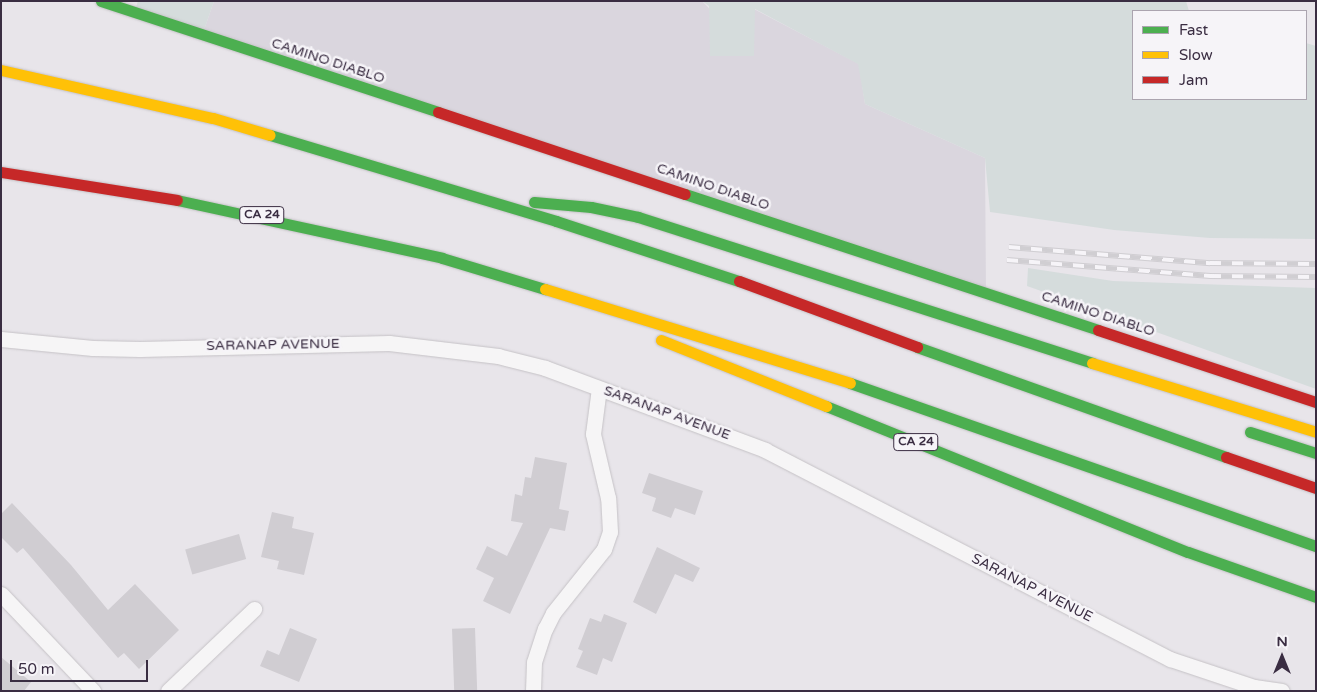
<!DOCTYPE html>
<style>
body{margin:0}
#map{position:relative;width:1317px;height:692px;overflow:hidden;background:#e8e5ea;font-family:"Varela Round",sans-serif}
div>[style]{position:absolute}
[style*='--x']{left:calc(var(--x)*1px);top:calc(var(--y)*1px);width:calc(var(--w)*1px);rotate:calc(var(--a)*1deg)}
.built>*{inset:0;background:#dad6de}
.green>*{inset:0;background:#d5dcdc}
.building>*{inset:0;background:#d0cdd2;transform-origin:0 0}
.roads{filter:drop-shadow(0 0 1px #c5c2c6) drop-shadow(0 0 1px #c5c2c6)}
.street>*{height:15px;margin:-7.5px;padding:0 7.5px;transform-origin:7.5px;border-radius:7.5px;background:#f6f5f6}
.fast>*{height:11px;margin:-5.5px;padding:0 5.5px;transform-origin:5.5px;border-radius:5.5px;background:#4caf50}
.slow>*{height:11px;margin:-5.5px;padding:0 5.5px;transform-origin:5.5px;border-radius:5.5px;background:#ffc107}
.jam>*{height:11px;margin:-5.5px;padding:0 5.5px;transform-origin:5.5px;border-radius:5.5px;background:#c62828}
.rail>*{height:5.5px;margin-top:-2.75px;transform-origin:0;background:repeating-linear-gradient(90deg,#f6f4f8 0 11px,#d0ced2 0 22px);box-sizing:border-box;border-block:1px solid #d0ced2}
span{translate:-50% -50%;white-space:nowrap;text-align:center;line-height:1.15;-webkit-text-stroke:5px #f6f4f8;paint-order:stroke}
.shield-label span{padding:1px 4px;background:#f6f4f8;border:1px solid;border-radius:4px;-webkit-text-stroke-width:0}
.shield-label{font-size:12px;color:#3a2d42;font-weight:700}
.street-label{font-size:14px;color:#3a2d42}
.frame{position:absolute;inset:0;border:2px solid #3a2d42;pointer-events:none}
.legend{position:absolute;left:1132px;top:10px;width:175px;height:90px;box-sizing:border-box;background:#f6f4f8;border:1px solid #aba4af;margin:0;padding:6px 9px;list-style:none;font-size:15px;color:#3a2d42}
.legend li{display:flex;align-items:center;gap:10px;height:25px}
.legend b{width:25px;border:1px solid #aba4af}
.north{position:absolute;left:1257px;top:632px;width:50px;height:50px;-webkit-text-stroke:4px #f6f4f8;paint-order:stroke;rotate:0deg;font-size:14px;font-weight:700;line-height:20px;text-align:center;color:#3a2d42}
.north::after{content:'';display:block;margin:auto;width:18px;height:22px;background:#3a2d42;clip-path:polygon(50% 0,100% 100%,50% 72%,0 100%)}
.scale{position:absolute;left:10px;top:660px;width:138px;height:22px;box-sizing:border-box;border:2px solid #3a2d42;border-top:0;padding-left:6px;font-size:15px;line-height:18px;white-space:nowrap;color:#3a2d42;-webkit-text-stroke:4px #f6f4f8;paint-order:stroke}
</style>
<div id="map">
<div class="built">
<i style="clip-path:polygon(214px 1px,702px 1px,754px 55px,754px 9px,859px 64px,865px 104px,985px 158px,986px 293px,202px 36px)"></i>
</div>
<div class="green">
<i style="clip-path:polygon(138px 1px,214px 1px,202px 36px,134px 13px)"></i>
<i style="clip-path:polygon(702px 1px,1186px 1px,1189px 11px,1133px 11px,1133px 99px,1306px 99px,1306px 43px,1316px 46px,1316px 239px,1210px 238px,1114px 230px,990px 212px,985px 158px,865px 104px,858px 64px,755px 9px,754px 56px,710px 56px,709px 6px)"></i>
<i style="clip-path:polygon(1028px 268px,1113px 281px,1316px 288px,1316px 389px,1027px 286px)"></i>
</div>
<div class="building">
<i style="clip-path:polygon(535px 457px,567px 463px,559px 509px,569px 511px,565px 531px,550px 528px,510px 614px,483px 601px,494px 578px,476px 569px,487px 546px,507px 556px,523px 523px,511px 521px,515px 494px,522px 496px,525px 477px,531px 478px)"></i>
<i style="clip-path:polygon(649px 473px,703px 491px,695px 515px,675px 508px,671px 518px,652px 511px,656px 498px,642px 493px)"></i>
<i style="clip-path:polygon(12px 503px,71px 565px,108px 610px,135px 584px,179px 630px,139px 669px,124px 653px,118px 658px,23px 548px,17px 553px,1px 537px,1px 514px)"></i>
<i style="clip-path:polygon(272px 512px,294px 517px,292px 528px,314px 533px,304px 575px,277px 569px,279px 561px,261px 557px)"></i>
<i style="left:239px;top:534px;width:26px;height:56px;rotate:74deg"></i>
<i style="clip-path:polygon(657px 547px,700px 568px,693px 582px,675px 574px,656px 614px,633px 602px)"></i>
<i style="clip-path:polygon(604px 614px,627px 623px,612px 662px,603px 658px,597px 675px,576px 667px,583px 651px,578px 649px,590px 618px,601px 622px)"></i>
<i style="clip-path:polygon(290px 628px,317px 639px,299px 682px,260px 666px,267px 650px,279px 655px)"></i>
<i style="left:475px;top:628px;width:63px;height:23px;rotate:88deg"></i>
<i style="clip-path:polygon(1px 657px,31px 682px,24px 691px,1px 691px)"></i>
</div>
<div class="roads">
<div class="street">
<i style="--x:1;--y:339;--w:92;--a:5.6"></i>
<i style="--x:93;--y:348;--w:47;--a:1.2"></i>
<i style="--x:140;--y:349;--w:249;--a:-1.4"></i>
<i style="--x:389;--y:343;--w:110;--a:6.8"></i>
<i style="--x:498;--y:356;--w:49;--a:14.3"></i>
<i style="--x:545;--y:368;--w:235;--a:20.4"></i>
<i style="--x:765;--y:450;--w:456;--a:27.3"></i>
<i style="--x:1170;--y:659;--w:89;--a:18.4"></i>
<i style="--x:1254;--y:687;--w:28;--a:8"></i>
<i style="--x:1;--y:594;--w:134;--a:46.5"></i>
<i style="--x:168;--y:691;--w:119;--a:-43.6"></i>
<i style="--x:533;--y:691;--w:29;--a:-88"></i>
<i style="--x:534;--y:662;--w:35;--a:-72"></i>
<i style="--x:545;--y:629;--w:18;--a:-63"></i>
<i style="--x:553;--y:613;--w:82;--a:-51.4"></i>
<i style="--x:604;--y:549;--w:18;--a:-71"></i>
<i style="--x:610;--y:532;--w:34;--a:-93"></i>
<i style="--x:608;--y:498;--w:66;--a:-103.2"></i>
<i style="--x:593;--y:434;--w:46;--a:-82.6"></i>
</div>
<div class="fast">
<i style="--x:101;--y:1;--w:355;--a:18.2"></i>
<i style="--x:270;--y:135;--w:299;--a:16.7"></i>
<i style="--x:556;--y:221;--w:193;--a:18.2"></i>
<i style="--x:685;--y:194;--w:435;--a:18.2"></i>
<i style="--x:177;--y:200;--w:271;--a:12.3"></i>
<i style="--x:442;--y:258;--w:108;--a:16.8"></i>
<i style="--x:534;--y:202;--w:57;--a:5"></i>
<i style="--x:591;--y:207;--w:48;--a:12"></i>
<i style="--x:638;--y:217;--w:477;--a:17.8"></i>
<i style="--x:917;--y:347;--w:328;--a:19.6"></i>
<i style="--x:850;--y:383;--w:494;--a:19.3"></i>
<i style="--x:826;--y:406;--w:390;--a:22"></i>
<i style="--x:1188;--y:552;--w:136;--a:19.4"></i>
<i style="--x:1250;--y:432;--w:69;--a:17.7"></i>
</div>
<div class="slow">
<i style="--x:1;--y:70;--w:217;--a:12.8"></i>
<i style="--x:213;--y:118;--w:59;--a:16.6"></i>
<i style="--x:545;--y:289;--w:319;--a:17.1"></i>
<i style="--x:661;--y:340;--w:178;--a:21.8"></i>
<i style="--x:1092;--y:363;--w:234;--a:17.1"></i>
</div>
<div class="jam">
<i style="--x:438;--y:112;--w:260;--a:18.4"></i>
<i style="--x:1;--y:172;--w:178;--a:9"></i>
<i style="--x:739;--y:281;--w:190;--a:20.3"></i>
<i style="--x:1098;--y:330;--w:230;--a:18.3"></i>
<i style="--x:1226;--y:457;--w:95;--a:19"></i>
</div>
</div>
<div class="rail">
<i style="--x:1009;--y:247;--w:202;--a:4.6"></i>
<i style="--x:1210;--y:263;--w:106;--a:0.5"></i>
<i style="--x:1007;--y:260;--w:204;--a:4.5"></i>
<i style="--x:1210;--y:276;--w:106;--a:0.5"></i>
</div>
<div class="shield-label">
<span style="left:262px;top:215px">CA 24</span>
<span style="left:916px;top:442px">CA 24</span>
</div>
<div class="street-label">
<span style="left:328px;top:61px;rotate:18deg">CAMINO DIABLO</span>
<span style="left:713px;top:187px;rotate:19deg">CAMINO DIABLO</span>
<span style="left:1098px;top:314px;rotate:18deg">CAMINO DIABLO</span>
<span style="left:273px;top:345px;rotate:-1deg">SARANAP AVENUE</span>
<span style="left:667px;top:413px;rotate:20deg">SARANAP AVENUE</span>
<span style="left:1032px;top:588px;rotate:27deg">SARANAP AVENUE</span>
</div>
<div class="frame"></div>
<ul class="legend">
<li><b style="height:6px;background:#4caf50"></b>Fast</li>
<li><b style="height:6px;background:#ffc107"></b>Slow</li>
<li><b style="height:6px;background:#c62828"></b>Jam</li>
</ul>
<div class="north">N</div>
<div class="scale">50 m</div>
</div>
